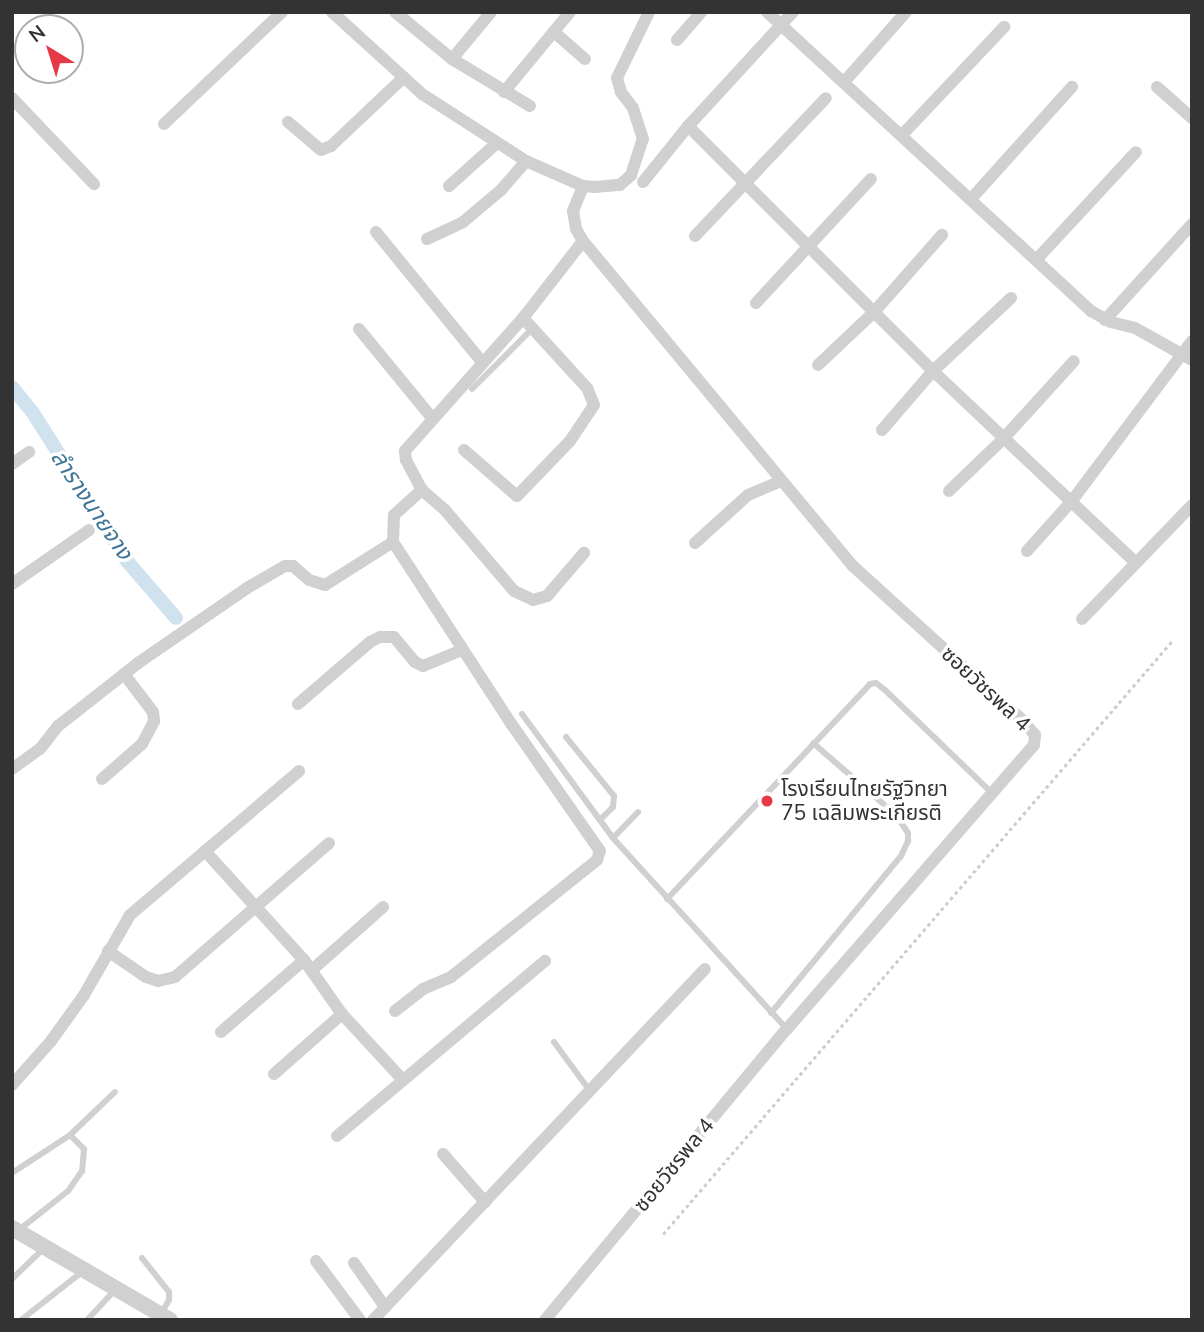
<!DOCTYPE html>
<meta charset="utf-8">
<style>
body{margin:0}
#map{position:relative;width:1204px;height:1332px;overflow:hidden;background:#fff;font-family:"Nunito Sans","Noto Sans Thai",sans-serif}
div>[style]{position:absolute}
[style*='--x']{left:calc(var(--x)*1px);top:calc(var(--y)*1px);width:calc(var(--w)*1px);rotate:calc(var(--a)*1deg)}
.canal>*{height:14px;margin:-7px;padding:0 7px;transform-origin:7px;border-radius:7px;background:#cfe2ee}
.path>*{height:2.5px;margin-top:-1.25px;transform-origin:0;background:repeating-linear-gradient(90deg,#cdcdcd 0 3.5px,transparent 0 7px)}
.service>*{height:6px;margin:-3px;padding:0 3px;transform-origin:3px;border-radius:3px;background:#d0d0d0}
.minor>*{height:12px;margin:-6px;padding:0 6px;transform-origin:6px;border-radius:6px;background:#d0d0d0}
.tertiary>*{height:16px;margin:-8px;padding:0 8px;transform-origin:8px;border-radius:8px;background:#d0d0d0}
.dots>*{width:19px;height:19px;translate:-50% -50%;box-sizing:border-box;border:4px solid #fff;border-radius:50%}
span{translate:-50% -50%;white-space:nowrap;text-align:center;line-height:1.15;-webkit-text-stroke:7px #fff;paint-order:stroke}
.street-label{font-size:21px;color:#333}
.poi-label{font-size:21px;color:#333}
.left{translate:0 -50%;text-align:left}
.water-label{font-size:23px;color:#3f7597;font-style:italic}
.frame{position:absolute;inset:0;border:14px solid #333;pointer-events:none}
.north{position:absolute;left:14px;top:14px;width:70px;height:70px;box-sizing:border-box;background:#fff;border:2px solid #adadad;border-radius:50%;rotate:322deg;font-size:19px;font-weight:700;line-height:28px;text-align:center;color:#333}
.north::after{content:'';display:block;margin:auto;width:24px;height:32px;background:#e63946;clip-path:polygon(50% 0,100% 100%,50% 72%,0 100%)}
</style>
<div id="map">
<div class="canal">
<i style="--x:12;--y:387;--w:33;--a:51"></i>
<i style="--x:33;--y:413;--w:175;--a:57.6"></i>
<i style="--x:127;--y:561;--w:75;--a:49.3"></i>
</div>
<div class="path">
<i style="--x:663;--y:1234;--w:781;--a:-49.36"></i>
</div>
<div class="service">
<i style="--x:472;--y:389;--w:86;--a:-45"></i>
<i style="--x:522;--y:714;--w:154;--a:53.7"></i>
<i style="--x:613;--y:838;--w:258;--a:47.7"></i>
<i style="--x:566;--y:737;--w:76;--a:50.9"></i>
<i style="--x:614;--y:796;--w:11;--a:95"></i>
<i style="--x:613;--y:807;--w:18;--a:135"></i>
<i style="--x:613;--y:838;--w:36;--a:-46"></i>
<i style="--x:667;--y:899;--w:296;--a:-46.6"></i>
<i style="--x:870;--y:684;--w:6;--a:-9"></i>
<i style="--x:876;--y:683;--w:11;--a:38"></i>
<i style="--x:885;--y:690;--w:149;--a:43.9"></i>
<i style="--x:771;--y:1013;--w:204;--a:-50.4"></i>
<i style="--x:901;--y:856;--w:17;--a:-65"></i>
<i style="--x:908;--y:841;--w:8;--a:-90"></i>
<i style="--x:908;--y:833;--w:23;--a:-124"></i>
<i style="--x:895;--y:814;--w:108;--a:-139.1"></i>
<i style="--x:554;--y:1042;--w:61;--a:53.7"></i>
<i style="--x:70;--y:1135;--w:62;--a:-43.7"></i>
<i style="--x:12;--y:1173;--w:69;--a:-33.2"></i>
<i style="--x:70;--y:1135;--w:20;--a:45"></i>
<i style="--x:84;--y:1149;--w:22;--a:95"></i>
<i style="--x:82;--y:1171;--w:24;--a:125"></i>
<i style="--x:68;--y:1191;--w:63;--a:141.5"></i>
<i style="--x:142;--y:1258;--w:43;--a:51.5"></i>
<i style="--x:169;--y:1292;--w:8;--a:90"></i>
<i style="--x:169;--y:1300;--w:16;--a:120"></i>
<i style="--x:12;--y:1279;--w:43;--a:-44.1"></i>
<i style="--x:21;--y:1320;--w:79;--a:-38.3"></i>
<i style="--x:87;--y:1320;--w:41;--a:-47"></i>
</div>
<div class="minor">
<i style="--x:332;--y:12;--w:122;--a:42.3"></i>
<i style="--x:422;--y:94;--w:124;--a:32.8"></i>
<i style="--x:526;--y:161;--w:62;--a:23.7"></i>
<i style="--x:583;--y:186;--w:12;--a:5"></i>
<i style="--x:595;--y:187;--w:25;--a:-5"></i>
<i style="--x:620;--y:185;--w:15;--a:-42"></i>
<i style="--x:631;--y:175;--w:38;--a:-72"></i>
<i style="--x:643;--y:139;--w:33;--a:-108"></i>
<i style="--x:633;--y:108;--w:20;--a:-127"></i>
<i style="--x:621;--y:92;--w:15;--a:-106"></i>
<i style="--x:617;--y:78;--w:73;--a:-64.1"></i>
<i style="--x:395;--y:12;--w:74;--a:39.5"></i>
<i style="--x:452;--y:59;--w:91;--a:31.1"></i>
<i style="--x:767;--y:12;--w:441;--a:42.7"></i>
<i style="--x:1091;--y:311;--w:23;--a:29"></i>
<i style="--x:1111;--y:322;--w:25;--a:14"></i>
<i style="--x:1135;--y:328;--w:65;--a:29.3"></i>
<i style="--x:793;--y:12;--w:155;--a:132.6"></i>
<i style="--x:688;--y:126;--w:346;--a:45"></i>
<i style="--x:933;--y:371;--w:279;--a:43.4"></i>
<i style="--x:554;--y:32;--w:41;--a:41.1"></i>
<i style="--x:677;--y:40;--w:37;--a:-49"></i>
<i style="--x:452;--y:59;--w:61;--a:-50.3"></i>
<i style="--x:845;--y:81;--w:92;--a:-48.5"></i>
<i style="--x:1157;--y:87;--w:47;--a:41.5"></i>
<i style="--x:504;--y:92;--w:104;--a:-50.5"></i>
<i style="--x:12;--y:98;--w:119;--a:46.4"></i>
<i style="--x:288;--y:122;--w:43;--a:40.3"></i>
<i style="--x:321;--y:150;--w:11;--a:-22"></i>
<i style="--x:331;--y:146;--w:100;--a:-43.4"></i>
<i style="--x:164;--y:124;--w:163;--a:-43.5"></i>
<i style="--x:902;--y:135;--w:149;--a:-46.6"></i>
<i style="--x:643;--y:182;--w:72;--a:-51.2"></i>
<i style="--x:449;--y:186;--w:64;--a:-41.9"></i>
<i style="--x:971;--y:199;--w:151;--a:-48"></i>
<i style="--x:376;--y:232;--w:168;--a:50.8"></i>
<i style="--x:695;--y:236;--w:190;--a:-46.5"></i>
<i style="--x:427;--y:239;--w:40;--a:-25"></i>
<i style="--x:463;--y:222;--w:50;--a:-40.1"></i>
<i style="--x:501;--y:190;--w:38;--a:-49"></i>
<i style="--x:583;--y:241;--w:98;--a:127.9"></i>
<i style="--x:523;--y:318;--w:178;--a:131.6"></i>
<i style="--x:405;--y:451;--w:9;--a:84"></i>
<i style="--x:406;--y:460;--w:34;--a:62"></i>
<i style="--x:422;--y:490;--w:30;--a:41"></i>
<i style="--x:445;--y:510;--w:106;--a:49.6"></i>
<i style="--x:514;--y:591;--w:21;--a:25"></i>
<i style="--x:533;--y:600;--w:15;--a:-16"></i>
<i style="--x:547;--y:596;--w:57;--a:-49.3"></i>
<i style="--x:1036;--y:260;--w:147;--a:-47.2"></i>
<i style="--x:756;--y:303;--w:169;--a:-47.2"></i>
<i style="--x:1105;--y:320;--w:130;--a:-47.8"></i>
<i style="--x:359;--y:329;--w:115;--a:50.6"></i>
<i style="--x:818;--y:365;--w:77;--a:-43.4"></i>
<i style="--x:874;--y:312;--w:103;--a:-48.6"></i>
<i style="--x:882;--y:430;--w:78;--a:-49.2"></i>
<i style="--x:933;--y:371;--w:107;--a:-43.1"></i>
<i style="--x:464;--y:450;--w:70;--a:41"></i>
<i style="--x:517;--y:496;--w:76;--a:-46.1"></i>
<i style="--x:570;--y:441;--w:43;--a:-56.3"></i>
<i style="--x:594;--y:405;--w:18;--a:-112"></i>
<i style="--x:587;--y:388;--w:95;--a:-132.4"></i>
<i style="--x:12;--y:464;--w:21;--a:-35"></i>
<i style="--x:949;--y:491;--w:75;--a:-43.9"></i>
<i style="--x:1003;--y:439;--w:105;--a:-47.7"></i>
<i style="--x:695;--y:543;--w:72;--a:-42.2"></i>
<i style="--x:748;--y:495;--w:36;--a:-23"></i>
<i style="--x:1027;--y:551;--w:66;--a:-48.1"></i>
<i style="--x:1071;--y:502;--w:201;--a:-53.1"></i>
<i style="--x:12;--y:584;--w:94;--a:-35"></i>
<i style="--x:1082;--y:619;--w:158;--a:-46"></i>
<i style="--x:298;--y:704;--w:95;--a:-40.7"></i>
<i style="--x:370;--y:642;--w:11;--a:-27"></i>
<i style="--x:380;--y:637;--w:14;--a:0"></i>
<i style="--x:394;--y:637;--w:33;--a:50"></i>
<i style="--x:415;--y:662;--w:9;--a:27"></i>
<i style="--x:423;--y:666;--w:42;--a:-22.3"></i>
<i style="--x:12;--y:769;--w:34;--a:-36"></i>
<i style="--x:40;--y:749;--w:29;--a:-52"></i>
<i style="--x:58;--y:726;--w:102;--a:-38.2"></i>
<i style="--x:138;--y:663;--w:132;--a:-34.5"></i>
<i style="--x:247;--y:588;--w:44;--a:-30.1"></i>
<i style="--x:285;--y:566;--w:8;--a:0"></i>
<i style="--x:293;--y:566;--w:21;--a:41"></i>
<i style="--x:309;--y:580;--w:17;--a:17"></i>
<i style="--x:325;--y:585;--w:80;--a:-32.3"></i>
<i style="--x:102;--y:779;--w:53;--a:-41.2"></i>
<i style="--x:142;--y:744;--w:26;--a:-62"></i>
<i style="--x:154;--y:721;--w:9;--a:-96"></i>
<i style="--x:153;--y:712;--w:48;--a:-127.3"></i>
<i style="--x:205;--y:851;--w:147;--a:47.8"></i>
<i style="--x:304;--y:960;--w:66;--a:54.9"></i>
<i style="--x:342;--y:1014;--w:90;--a:47.3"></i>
<i style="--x:108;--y:951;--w:46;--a:34.4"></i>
<i style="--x:146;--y:977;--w:13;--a:18"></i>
<i style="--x:158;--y:981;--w:17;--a:-13"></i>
<i style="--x:175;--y:977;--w:204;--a:-41"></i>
<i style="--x:312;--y:970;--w:95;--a:-41.6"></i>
<i style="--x:395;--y:1011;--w:36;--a:-38"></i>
<i style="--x:423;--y:989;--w:30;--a:-23"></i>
<i style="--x:451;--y:977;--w:187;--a:-38.7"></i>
<i style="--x:597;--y:860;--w:9;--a:-72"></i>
<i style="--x:600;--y:851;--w:154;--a:-124.9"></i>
<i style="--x:512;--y:725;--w:218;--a:-123"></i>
<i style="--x:393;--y:542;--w:27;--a:-88"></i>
<i style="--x:394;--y:515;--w:38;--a:-42"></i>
<i style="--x:221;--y:1032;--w:110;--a:-40.9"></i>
<i style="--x:274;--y:1074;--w:91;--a:-41.4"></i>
<i style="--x:12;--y:1085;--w:59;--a:-48.4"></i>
<i style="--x:51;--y:1041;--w:57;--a:-54.3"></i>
<i style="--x:84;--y:995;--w:92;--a:-60.1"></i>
<i style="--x:130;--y:915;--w:222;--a:-40.4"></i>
<i style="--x:337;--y:1136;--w:272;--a:-40.1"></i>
<i style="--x:443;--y:1154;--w:64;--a:48.8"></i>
<i style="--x:316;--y:1261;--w:74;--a:53.3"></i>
<i style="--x:354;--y:1263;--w:54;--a:54.8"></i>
<i style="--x:373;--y:1320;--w:483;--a:-46.6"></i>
<i style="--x:545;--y:1320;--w:378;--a:-50.3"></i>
<i style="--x:787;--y:1029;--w:376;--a:-49"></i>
<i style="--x:1034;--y:745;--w:10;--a:-84"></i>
<i style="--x:1035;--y:735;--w:23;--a:-131"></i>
<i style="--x:1020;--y:718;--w:227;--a:-137.7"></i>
<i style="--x:852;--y:565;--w:421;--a:-129.7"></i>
<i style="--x:583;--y:241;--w:14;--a:-120"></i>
<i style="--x:576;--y:229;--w:18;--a:-99"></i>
<i style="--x:573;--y:211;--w:27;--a:-68"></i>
</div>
<div class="tertiary">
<i style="--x:12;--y:1228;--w:183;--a:30.2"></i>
</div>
<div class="dots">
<i style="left:767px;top:801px;background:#e63946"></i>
</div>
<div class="street-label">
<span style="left:986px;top:689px;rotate:43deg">ซอยวัชรพล 4</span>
<span style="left:674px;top:1165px;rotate:-51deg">ซอยวัชรพล 4</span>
</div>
<div class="poi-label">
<span class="left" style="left:781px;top:801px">โรงเรียนไทยรัฐวิทยา<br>75 เฉลิมพระเกียรติ</span>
</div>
<div class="water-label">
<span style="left:91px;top:505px;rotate:56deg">ลำรางนายจาง</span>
</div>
<div class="frame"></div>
<div class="north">N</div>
</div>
